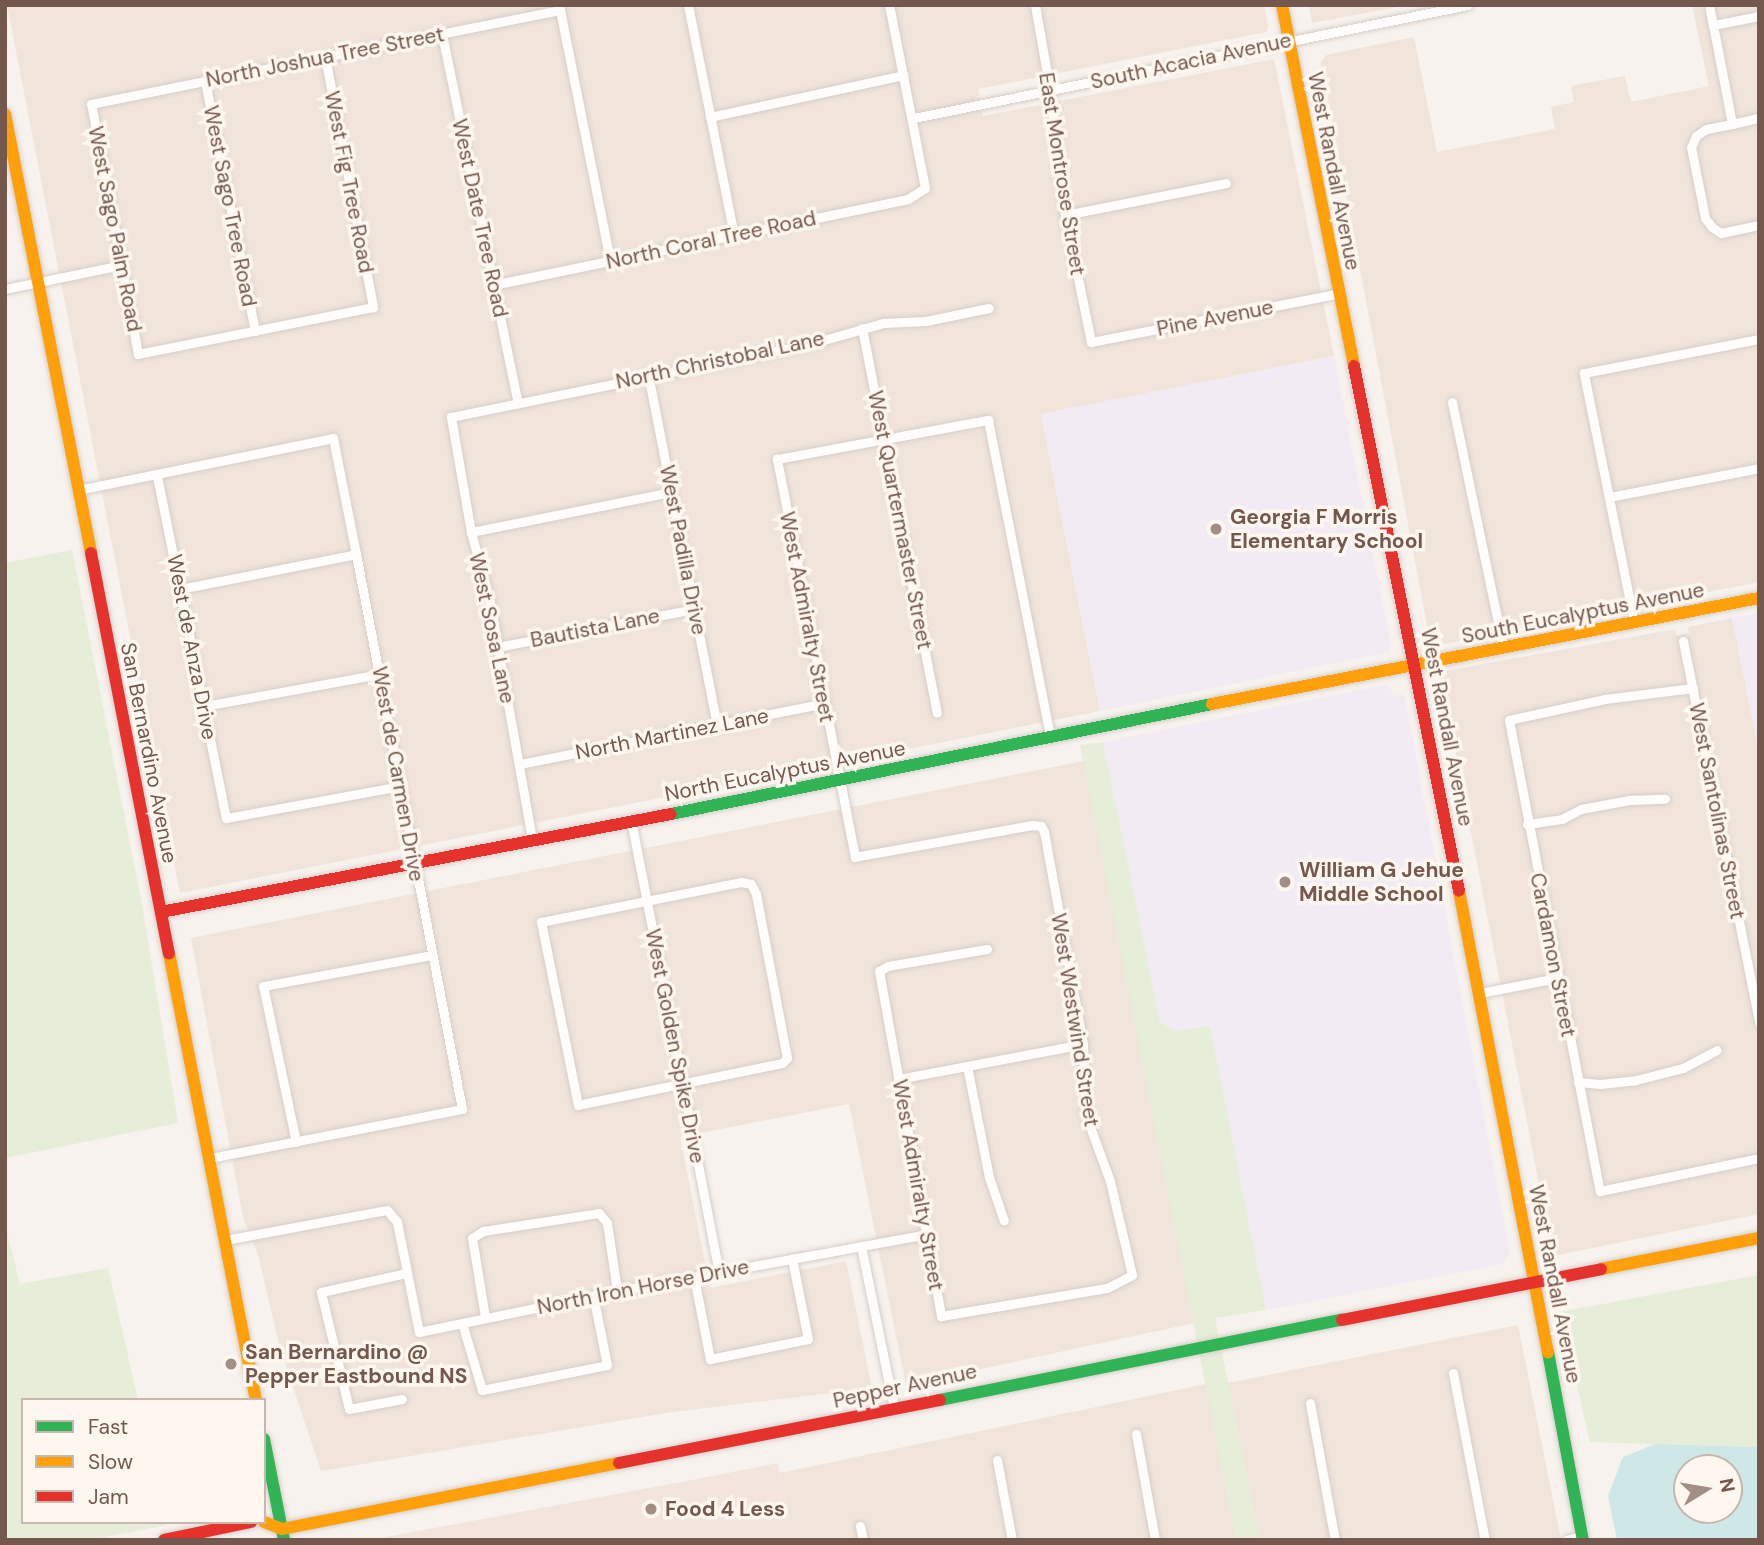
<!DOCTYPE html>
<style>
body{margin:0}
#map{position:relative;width:1764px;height:1545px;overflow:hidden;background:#f7f2ed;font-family:"DM Sans",sans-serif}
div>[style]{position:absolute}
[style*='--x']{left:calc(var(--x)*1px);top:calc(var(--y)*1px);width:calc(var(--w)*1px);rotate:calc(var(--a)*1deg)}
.residential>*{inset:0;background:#f0e4db}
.commercial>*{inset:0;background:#f4e4de}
.education>*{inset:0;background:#f3ebf3}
.green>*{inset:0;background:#e6edd8}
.water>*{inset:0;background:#cfe8e7}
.roads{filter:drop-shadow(0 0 2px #d6ceca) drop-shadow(0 0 2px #d6ceca)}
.street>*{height:9px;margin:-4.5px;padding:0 4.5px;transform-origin:4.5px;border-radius:4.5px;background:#fefdfc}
.fast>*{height:12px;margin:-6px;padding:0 6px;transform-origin:6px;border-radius:6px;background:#30b455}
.slow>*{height:12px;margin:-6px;padding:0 6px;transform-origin:6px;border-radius:6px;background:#ff9f0a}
.jam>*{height:12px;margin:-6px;padding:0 6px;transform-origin:6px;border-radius:6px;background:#e5322d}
.dots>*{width:19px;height:19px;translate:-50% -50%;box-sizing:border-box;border:4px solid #fef7ef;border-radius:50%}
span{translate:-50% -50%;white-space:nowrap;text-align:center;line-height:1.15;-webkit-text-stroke:7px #fef7ef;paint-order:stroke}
.street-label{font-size:21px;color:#75584d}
.poi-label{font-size:21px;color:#75584d;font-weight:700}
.left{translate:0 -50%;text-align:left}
.frame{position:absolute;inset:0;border:7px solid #75584d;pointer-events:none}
.legend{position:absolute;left:21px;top:1398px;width:245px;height:126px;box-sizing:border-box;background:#fef7ef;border:2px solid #c7b7ae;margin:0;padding:9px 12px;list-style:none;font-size:21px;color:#75584d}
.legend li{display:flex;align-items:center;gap:14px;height:35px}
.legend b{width:35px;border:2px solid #c7b7ae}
.north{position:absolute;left:1673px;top:1454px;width:70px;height:70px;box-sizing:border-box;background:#fef7ef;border:2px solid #c7b7ae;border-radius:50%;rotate:79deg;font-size:19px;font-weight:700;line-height:28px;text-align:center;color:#75584d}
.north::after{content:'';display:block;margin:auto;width:24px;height:32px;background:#a28e85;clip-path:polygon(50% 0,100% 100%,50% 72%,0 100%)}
</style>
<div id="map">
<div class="residential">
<i style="clip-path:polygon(7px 5px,1264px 5px,1268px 27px,1266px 32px,978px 89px,983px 116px,1274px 59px,1334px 356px,1041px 414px,1100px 711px,180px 893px)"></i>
<i style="clip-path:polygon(1309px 5px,1408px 5px,1312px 23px)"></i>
<i style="clip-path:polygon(1692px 5px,1759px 5px,1759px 582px,1439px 645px,1430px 641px,1321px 62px,1326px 55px,1414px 37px,1437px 152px,1555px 129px,1551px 107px,1574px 102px,1571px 86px,1625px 76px,1631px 102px,1709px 86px)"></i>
<i style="clip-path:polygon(1732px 618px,1759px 753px,1759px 1214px,1553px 1256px,1440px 672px,1675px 629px,1677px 636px,1689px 633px,1688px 627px)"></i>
<i style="clip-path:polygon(1084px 761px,1194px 1323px,906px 1385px,849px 1104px,680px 1137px,710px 1288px,846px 1261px,872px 1388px,672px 1412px,321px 1471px,280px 1348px,258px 1255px,243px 1217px,191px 938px)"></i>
<i style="clip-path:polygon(1518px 1325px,1561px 1540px,1260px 1540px,1228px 1383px)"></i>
<i style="clip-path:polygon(1206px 1384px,1236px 1540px,793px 1540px,780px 1473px)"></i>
</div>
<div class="commercial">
<i style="clip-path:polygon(778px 1463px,793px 1540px,370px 1540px,713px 1476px)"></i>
</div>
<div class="education">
<i style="clip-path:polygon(1334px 356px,1391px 645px,1389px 652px,1100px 711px,1041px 414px)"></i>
<i style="clip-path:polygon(1759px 613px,1759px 753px,1732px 618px)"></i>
<i style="clip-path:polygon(1388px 684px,1394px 696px,1404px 694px,1510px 1252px,1502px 1264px,1266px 1310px,1210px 1026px,1175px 1031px,1160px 1022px,1103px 742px)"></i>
</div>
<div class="green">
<i style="clip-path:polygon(72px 550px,141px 899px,178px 1123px,5px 1158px,5px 563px)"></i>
<i style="clip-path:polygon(1103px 742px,1160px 1022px,1175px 1031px,1210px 1026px,1266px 1310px,1215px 1318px,1260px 1540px,1236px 1540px,1080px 745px)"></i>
<i style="clip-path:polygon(5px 1224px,20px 1284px,108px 1268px,138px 1400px,23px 1400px,23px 1522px,166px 1522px,167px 1525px,90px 1540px,5px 1540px)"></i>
<i style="clip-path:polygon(1759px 1275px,1759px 1447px,1590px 1442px,1560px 1312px)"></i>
</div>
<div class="water">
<i style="clip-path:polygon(evenodd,1655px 1444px,1759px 1447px,1759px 1540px,1617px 1540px,1608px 1496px,1623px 1457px,1655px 1444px,1687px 1468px,1729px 1468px,1729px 1510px,1687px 1510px,1687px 1468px)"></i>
</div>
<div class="roads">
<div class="street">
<i style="--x:688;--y:5;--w:235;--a:78.7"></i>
<i style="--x:1035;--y:5;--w:87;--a:80.1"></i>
<i style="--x:1050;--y:91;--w:125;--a:83.1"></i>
<i style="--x:1065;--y:215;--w:130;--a:78.4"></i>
<i style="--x:1091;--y:342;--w:254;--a:-11.1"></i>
<i style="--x:1709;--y:5;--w:20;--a:79"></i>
<i style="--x:1759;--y:16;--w:47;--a:168.9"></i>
<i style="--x:1713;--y:25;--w:101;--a:79.1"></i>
<i style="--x:1732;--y:124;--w:26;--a:169"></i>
<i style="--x:1706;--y:129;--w:12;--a:145"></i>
<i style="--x:1696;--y:136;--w:12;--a:114"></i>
<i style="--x:1691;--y:147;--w:72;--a:78.8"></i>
<i style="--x:1705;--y:218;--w:11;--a:52"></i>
<i style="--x:1712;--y:227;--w:11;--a:34"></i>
<i style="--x:1721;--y:233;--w:39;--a:-12"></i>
<i style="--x:442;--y:34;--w:377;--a:78.4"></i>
<i style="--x:325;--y:57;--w:255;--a:79.1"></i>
<i style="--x:373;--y:307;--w:240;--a:168.7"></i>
<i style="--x:138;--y:354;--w:254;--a:-100.6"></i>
<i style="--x:91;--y:104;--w:116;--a:-11.4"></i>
<i style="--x:205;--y:81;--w:362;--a:-11.3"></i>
<i style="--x:560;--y:10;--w:256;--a:78.7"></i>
<i style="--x:205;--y:81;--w:255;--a:78.7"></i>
<i style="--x:710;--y:117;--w:198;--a:-12.2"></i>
<i style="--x:914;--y:118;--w:565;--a:-11.53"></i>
<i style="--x:1732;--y:124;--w:28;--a:-13"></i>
<i style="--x:1065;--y:215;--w:164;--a:-11.2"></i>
<i style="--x:493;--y:285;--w:424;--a:-11.7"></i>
<i style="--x:908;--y:199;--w:20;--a:-33"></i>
<i style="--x:925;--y:188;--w:187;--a:-101.1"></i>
<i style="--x:5;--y:289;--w:119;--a:-11.6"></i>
<i style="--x:862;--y:328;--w:392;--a:79"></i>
<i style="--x:648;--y:374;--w:358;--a:78.9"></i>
<i style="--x:1452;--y:402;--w:250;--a:78.2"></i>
<i style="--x:157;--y:476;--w:349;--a:78.6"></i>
<i style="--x:226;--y:818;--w:178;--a:-10.4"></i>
<i style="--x:78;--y:490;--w:260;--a:-11.5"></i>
<i style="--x:333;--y:438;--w:118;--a:78.8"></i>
<i style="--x:356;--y:554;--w:565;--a:79.19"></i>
<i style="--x:462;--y:1109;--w:258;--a:169"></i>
<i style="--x:1609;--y:497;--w:153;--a:-10.9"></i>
<i style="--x:471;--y:532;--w:204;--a:-11.3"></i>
<i style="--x:180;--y:589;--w:179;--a:-11.2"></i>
<i style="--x:1634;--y:622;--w:254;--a:-101.4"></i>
<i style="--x:1584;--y:373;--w:178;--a:-11"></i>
<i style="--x:1683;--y:641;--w:389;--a:78.7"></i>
<i style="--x:497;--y:647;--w:201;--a:-10.9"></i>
<i style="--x:1693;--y:688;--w:89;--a:172.9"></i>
<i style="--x:1605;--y:699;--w:98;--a:167.7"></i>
<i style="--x:1509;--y:720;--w:480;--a:79.1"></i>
<i style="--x:1600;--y:1191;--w:162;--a:-11.7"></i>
<i style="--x:204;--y:706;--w:179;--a:-10.3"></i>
<i style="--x:520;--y:764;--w:310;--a:-11.3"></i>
<i style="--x:631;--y:820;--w:460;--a:79"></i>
<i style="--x:1527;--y:824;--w:35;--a:-8"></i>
<i style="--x:1562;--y:819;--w:21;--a:-28"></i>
<i style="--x:1581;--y:809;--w:49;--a:-10.6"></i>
<i style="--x:1629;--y:800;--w:36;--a:-2"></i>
<i style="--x:532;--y:839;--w:245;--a:-100.1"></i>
<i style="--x:489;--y:598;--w:68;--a:-105.3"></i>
<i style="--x:471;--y:532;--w:117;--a:-99.9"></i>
<i style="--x:451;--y:417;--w:366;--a:-11.5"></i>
<i style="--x:810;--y:344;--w:76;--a:-16"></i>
<i style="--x:883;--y:323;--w:43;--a:-2.7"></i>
<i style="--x:926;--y:321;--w:64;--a:-11.7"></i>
<i style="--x:741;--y:882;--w:10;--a:11"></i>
<i style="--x:751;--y:884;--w:11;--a:63"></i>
<i style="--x:756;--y:894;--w:167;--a:79.3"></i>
<i style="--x:787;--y:1058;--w:7;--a:135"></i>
<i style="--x:782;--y:1063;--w:208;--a:168.4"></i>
<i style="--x:578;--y:1105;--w:187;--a:-101.4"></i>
<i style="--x:541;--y:922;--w:204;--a:-11.3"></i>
<i style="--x:987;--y:949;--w:100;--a:170.3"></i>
<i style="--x:888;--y:966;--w:10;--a:151"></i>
<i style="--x:879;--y:971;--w:351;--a:79.8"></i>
<i style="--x:941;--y:1316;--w:168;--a:-9.6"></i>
<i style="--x:1107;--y:1288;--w:28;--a:-27"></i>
<i style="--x:1132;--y:1275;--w:97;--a:-103.2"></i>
<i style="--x:1110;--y:1181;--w:69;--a:-110.3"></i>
<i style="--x:1086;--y:1116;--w:72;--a:-92.4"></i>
<i style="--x:1083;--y:1044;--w:216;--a:-100.4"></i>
<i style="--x:1044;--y:832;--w:7;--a:-117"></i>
<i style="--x:1041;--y:826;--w:9;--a:-174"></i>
<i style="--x:1032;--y:825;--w:180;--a:169.8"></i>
<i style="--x:855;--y:857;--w:406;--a:-101.1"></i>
<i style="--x:777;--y:459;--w:215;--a:-10.5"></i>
<i style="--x:988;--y:420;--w:322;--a:78.9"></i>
<i style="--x:1480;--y:993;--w:78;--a:-11"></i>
<i style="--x:967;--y:1066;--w:113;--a:78.8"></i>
<i style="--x:989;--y:1177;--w:46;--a:71.2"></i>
<i style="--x:898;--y:1079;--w:188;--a:-10.7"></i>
<i style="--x:1578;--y:1082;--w:22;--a:5"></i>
<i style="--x:1600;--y:1084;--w:36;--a:-6"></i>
<i style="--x:1636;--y:1080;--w:49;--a:-14.3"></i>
<i style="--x:1683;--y:1068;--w:38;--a:-28"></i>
<i style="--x:296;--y:1142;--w:159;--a:-101.9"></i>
<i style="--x:263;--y:986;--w:172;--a:-10.4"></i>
<i style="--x:225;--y:1240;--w:165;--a:-10.5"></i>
<i style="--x:387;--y:1210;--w:16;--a:50"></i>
<i style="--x:397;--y:1222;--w:112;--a:78.7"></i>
<i style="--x:419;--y:1332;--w:202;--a:-11.7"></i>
<i style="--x:617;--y:1291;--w:315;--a:-10.4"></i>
<i style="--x:861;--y:1246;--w:165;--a:78.5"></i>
<i style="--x:694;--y:1277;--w:84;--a:79"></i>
<i style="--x:710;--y:1359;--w:100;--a:-11.5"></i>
<i style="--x:808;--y:1339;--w:82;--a:-101.3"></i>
<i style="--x:485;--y:1317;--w:80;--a:-99.3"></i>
<i style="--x:472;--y:1238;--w:13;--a:-32"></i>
<i style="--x:483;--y:1231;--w:117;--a:-8.8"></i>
<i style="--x:599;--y:1213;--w:13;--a:51"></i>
<i style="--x:607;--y:1223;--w:69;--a:81.6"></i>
<i style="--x:462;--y:1323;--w:70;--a:73.4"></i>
<i style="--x:482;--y:1390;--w:127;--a:-11.3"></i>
<i style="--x:607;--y:1365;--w:71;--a:-101.3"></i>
<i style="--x:1453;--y:1373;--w:170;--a:79.2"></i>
<i style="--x:402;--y:1399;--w:54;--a:169.3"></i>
<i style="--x:349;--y:1409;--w:120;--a:-103.5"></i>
<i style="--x:321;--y:1292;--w:87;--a:-12.6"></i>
<i style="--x:1310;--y:1403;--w:139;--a:79.7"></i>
<i style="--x:1136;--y:1434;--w:108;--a:79.8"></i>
<i style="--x:997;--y:1460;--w:81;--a:79.4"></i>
<i style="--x:860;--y:1526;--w:14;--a:78"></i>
<i style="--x:1566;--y:1540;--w:16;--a:-14"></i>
</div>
<div class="fast">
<i style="--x:671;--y:814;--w:552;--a:-11.49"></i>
<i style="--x:1548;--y:1352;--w:191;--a:79.5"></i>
<i style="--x:940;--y:1400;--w:410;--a:-11.3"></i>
<i style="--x:264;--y:1439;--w:103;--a:78.8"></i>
</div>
<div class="slow">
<i style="--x:1282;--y:5;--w:368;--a:78.7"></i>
<i style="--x:5;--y:114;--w:447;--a:78.9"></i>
<i style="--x:1212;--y:704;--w:557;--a:-10.97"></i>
<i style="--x:1459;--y:891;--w:470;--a:79.1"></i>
<i style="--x:169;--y:953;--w:455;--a:79"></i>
<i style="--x:1601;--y:1269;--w:161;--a:-11.1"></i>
<i style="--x:264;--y:1522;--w:19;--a:21"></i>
<i style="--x:282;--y:1529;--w:343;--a:-11.1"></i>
</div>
<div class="jam">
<i style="--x:1354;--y:366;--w:535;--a:78.69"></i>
<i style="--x:91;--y:553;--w:408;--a:79"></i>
<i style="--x:161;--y:912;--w:519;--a:-10.88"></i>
<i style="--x:1342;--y:1320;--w:264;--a:-11.1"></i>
<i style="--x:619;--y:1463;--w:327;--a:-11.1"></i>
<i style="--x:164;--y:1540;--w:89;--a:-11.7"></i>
</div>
</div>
<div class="dots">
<i style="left:1216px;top:529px;background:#a28e85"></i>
<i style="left:1285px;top:882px;background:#a28e85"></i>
<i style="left:231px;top:1364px;background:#a28e85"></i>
<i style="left:651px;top:1509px;background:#a28e85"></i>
</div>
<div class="street-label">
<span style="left:325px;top:57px;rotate:-11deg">North Joshua Tree Street</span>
<span style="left:1191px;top:61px;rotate:-12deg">South Acacia Avenue</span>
<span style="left:1334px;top:171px;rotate:79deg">West Randall Avenue</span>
<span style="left:1062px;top:174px;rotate:81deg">East Montrose Street</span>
<span style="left:349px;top:182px;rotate:79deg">West Fig Tree Road</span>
<span style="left:230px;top:206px;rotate:79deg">West Sago Tree Road</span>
<span style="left:480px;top:218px;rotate:78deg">West Date Tree Road</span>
<span style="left:115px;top:229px;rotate:79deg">West Sago Palm Road</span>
<span style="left:711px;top:240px;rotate:-12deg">North Coral Tree Road</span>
<span style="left:1215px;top:318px;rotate:-11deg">Pine Avenue</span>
<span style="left:720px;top:360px;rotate:-12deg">North Christobal Lane</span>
<span style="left:900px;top:520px;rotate:79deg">West Quartermaster Street</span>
<span style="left:683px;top:550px;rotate:79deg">West Padilla Drive</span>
<span style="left:1583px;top:613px;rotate:-11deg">South Eucalyptus Avenue</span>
<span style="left:807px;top:617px;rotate:79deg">West Admiralty Street</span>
<span style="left:492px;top:628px;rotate:78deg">West Sosa Lane</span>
<span style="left:595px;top:628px;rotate:-11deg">Bautista Lane</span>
<span style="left:192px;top:647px;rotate:79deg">West de Anza Drive</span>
<span style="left:1447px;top:727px;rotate:79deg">West Randall Avenue</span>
<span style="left:672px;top:734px;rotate:-11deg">North Martinez Lane</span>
<span style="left:149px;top:753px;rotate:79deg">San Bernardino Avenue</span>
<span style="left:785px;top:771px;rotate:-11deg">North Eucalyptus Avenue</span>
<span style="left:398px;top:774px;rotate:80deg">West de Carmen Drive</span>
<span style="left:1717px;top:811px;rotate:79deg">West Santolinas Street</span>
<span style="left:1553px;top:955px;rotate:79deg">Cardamon Street</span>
<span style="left:1075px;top:1020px;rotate:81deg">West Westwind Street</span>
<span style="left:675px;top:1046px;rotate:79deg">West Golden Spike Drive</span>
<span style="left:918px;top:1185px;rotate:80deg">West Admiralty Street</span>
<span style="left:1555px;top:1284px;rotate:79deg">West Randall Avenue</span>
<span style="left:643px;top:1287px;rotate:-11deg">North Iron Horse Drive</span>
<span style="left:905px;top:1386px;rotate:-12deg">Pepper Avenue</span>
</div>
<div class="poi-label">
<span class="left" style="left:1230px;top:529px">Georgia F Morris<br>Elementary School</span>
<span class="left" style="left:1299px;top:882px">William G Jehue<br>Middle School</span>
<span class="left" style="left:245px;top:1364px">San Bernardino @<br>Pepper Eastbound NS</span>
<span class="left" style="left:665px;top:1509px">Food 4 Less</span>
</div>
<div class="frame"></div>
<ul class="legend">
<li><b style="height:9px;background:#30b455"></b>Fast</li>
<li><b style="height:9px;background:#ff9f0a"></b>Slow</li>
<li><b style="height:9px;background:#e5322d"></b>Jam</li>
</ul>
<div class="north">N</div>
</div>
